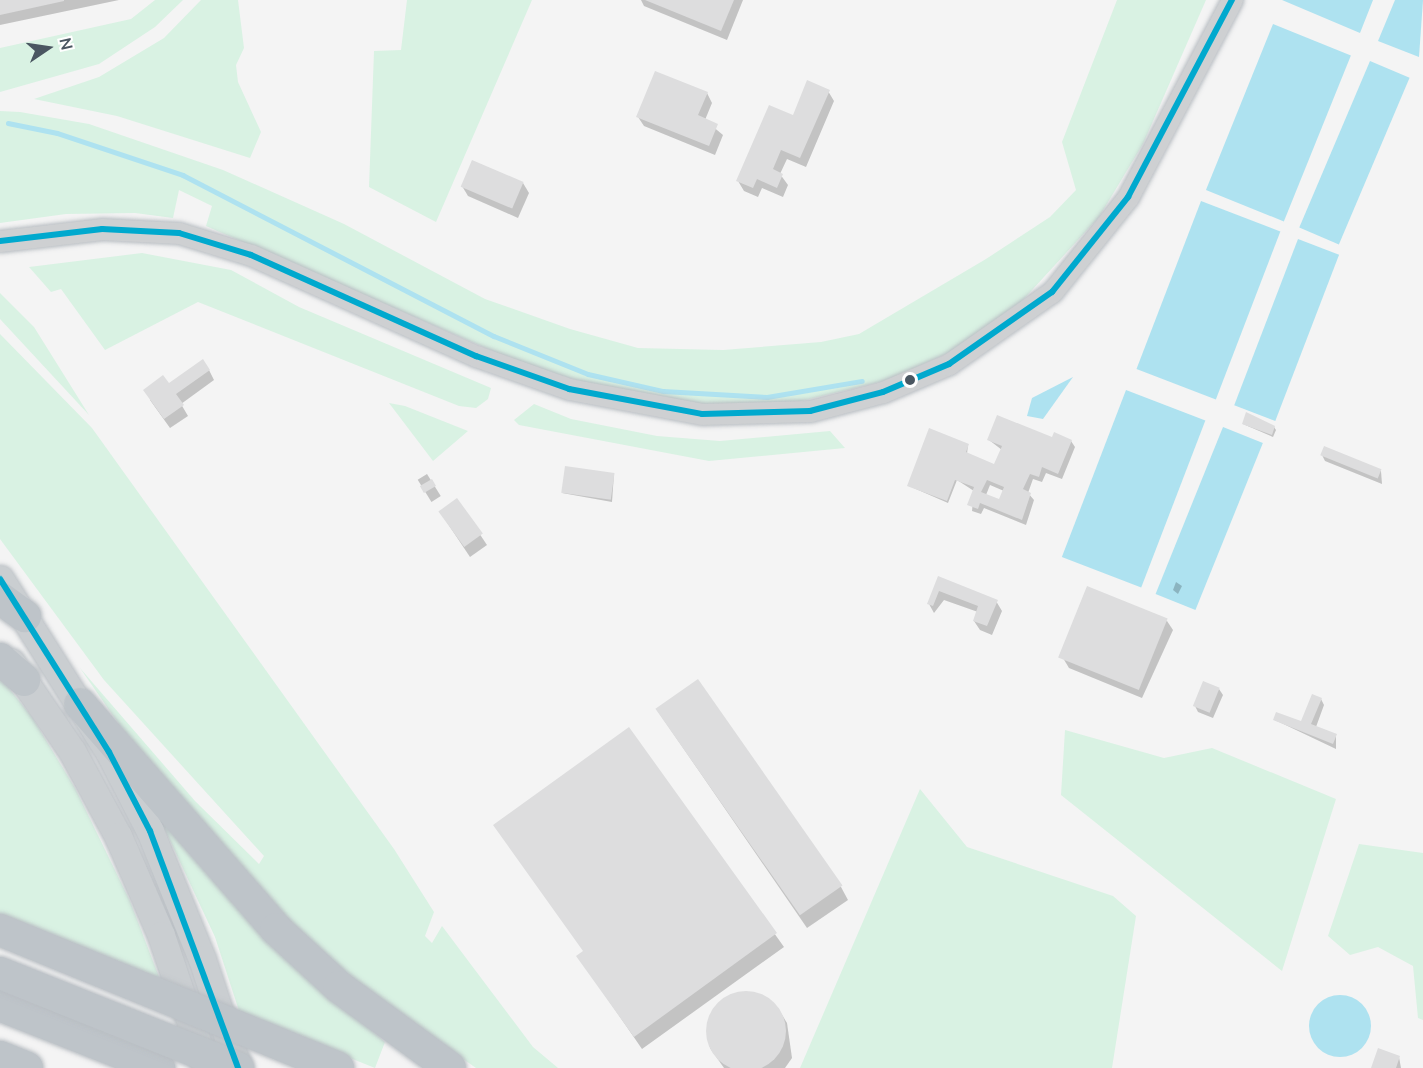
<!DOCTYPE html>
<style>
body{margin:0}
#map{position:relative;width:1423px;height:1068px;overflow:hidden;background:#f4f4f4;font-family:"Nunito Sans",sans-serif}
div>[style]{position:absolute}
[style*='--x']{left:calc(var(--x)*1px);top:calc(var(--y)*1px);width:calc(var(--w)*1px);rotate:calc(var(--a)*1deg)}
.green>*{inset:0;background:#d9f2e3}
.water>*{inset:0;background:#aee2f0;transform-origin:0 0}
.round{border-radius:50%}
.shadow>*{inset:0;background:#0003;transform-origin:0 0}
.stream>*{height:4.5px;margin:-2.25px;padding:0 2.25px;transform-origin:2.25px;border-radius:2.25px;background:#aee2f0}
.building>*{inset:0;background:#ddddde;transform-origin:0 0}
.roads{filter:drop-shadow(0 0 2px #b9bec3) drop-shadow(0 0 2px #b9bec3)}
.minor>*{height:21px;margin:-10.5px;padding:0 10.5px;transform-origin:10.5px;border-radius:10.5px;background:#ced0d2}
.major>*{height:27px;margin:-13.5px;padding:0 13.5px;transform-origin:13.5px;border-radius:13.5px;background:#caced1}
.highway>*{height:32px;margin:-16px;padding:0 16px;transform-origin:16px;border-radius:16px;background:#bec4c9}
.bridges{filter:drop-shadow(0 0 2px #b9bec3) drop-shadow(0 0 2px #b9bec3)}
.highway-bridge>*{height:32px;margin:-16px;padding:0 16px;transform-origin:16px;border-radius:16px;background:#bec4c9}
.bus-1>*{height:6px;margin:-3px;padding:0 3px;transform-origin:3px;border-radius:3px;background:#00a9ce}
.dots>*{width:16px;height:16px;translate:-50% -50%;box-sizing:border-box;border:3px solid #fff;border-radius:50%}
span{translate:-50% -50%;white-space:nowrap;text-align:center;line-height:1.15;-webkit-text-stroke:4.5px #fff;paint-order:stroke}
.north{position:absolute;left:18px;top:18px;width:60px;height:60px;-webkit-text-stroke:4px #fff;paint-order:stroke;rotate:77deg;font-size:16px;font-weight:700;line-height:24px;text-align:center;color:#4a5661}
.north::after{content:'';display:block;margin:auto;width:21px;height:27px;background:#4a5661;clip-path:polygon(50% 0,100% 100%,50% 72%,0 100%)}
</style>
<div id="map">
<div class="green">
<i style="clip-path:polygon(155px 0,183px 0,155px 27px,99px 64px,0 92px,0 48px,131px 19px)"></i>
<i style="clip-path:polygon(201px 0,238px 0,244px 48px,236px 65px,238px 82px,261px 132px,250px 158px,117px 116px,34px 99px,99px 77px,164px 38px)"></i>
<i style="clip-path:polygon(407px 0,532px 0,436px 222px,369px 187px,374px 51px,401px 50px)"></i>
<i style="clip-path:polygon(1117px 0,1206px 0,1143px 144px,1099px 217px,1011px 313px,950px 352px,888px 380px,785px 405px,697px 404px,619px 392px,527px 366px,206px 226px,212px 206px,179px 190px,173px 218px,135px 213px,66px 214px,0 223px,0 111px,20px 112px,89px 124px,223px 170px,344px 224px,485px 299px,570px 329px,638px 348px,723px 350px,821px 342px,859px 334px,986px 259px,1050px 217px,1076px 190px,1062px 142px)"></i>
<i style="clip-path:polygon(142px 253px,231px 270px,299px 307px,491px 388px,488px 399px,476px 408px,459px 406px,198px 302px,105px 350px,61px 289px,51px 292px,29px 267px)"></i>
<i style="clip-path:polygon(0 293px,34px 327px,89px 415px,0 319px)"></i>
<i style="clip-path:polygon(0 334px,92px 428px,394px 849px,434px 912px,425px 936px,432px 943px,442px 926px,533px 1047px,558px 1068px,476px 1068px,331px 967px,139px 753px,80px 668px,195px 801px,259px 864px,264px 856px,104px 680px,0 539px)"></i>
<i style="clip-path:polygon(389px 403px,405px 406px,468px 431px,433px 461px)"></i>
<i style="clip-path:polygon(534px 404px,571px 419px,657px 436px,720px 441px,830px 431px,845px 448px,709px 461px,519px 425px,514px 420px)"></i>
<i style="clip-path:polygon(0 677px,32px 717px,75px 788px,130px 901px,161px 982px,0 917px)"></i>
<i style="clip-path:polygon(1065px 730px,1164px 758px,1212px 748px,1336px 799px,1282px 971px,1061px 795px)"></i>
<i style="clip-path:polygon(920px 789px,967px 847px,1113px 896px,1136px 916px,1112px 1068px,800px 1068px)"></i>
<i style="clip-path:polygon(158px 815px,291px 960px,385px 1042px,375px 1068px,240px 1014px,215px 937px)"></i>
<i style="clip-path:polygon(1359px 844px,1423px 853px,1423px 1020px,1418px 1018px,1413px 966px,1378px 947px,1350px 955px,1328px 936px)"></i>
</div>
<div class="water">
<i style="clip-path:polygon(1282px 0,1373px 0,1360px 33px)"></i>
<i style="clip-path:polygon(1395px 0,1423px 0,1419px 57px,1378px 41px)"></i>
<i style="left:1273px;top:24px;width:84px;height:179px;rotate:22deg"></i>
<i style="left:1370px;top:61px;width:43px;height:181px;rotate:23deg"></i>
<i style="left:1201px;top:201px;width:85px;height:180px;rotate:21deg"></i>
<i style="left:1298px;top:239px;width:44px;height:178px;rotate:21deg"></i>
<i style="clip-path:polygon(1073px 377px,1043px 419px,1027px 416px,1032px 398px)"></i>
<i style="left:1126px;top:390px;width:85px;height:179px;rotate:21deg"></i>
<i style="left:1223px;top:427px;width:43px;height:180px;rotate:22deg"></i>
<i class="round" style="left:1309px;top:995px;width:62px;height:62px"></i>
</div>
<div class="shadow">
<i style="clip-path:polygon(0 0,119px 0,0 25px)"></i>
<i style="clip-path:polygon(641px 0,743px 0,727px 40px,644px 6px)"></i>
<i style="clip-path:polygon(828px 91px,834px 101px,806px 167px,787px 159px,780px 174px,788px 185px,783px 197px,762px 188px,758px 197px,744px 191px,738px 181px,793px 117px)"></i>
<i style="clip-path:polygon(707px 93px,712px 103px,705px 120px,723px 135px,715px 155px,644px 126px,638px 117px)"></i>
<i style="clip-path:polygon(523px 183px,529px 193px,518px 218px,468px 196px,462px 186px)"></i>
<i style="clip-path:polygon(209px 370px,214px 380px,181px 404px,188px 416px,170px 428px,150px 400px,168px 385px)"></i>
<i style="clip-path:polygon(1243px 424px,1274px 427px,1276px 430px,1273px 437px)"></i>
<i style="clip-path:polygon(evenodd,989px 440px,1071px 441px,1075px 447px,1062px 479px,1046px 473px,1042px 482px,1033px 479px,1028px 493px,1034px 500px,1026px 525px,984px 508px,981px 514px,972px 511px,974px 491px,957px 480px,948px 503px,909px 486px,968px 445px,967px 454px,995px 466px,1002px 450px,989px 440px,990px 485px,1004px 491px,1000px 501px,986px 495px,990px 485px)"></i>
<i style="clip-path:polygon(1322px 455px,1381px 471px,1382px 484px,1325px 461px)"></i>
<i style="left:427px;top:474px;width:26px;height:11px;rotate:58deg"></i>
<i style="clip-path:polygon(614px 474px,612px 502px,562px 493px)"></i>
<i style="clip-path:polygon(457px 500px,487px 545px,470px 557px,446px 521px)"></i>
<i style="clip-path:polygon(939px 578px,996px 601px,1002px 611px,992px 635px,980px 630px,974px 621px,978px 612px,944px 600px,934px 613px,929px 604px)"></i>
<i style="clip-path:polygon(1176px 582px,1182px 586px,1178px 594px,1173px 590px)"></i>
<i style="clip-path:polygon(1167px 621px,1173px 630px,1142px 698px,1069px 668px,1063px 658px)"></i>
<i style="clip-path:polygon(1219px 689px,1223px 695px,1213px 718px,1198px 712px,1195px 706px)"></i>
<i style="clip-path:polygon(1321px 699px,1324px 705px,1316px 727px,1336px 735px,1336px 749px,1275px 720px,1302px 723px)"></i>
<i style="clip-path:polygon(657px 710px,841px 887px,848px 900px,807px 928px)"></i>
<i style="clip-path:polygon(629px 729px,784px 947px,642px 1049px,578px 956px,588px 956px,495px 826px)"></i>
<i style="clip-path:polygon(748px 992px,779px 1010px,787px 1023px,792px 1058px,785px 1068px,724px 1068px,710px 1048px,708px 1021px,724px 999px)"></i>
<i style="clip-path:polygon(1399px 1057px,1401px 1068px,1373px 1068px)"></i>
</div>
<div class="stream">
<i style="--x:8;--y:123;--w:50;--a:11.5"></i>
<i style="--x:57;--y:133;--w:133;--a:18.4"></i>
<i style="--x:183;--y:175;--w:350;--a:27.4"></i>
<i style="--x:494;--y:336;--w:101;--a:22"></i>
<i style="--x:588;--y:374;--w:77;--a:12.8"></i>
<i style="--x:663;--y:391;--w:104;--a:3.3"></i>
<i style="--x:767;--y:397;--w:96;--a:-9.6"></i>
</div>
<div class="building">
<i style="clip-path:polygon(0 0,64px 0,64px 1px,0 15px)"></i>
<i style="clip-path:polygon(645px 0,734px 0,721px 31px)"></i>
<i style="clip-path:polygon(655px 71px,708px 92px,698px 115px,718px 124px,709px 146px,636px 117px)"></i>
<i style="clip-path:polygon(807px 80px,830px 90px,800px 158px,781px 150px,773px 169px,783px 174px,777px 188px,757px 179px,753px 188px,736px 181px,769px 105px,793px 115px)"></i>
<i style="left:472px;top:160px;width:56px;height:29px;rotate:23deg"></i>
<i style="clip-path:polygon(203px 359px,210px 370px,176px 394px,184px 405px,164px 419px,143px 390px,163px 375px,169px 383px)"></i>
<i style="clip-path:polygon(1246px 412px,1275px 426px,1272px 435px,1242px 424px)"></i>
<i style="clip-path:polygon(evenodd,997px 415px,1052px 437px,1054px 432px,1072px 440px,1058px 474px,1042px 467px,1039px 477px,1030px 474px,1023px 489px,1031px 493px,1022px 520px,980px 503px,978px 509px,967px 505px,974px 487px,955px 480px,947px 501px,907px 486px,929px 428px,969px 444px,966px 452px,994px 464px,1002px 446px,987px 440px,997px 415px,987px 480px,1004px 487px,999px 499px,981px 492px,987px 480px)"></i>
<i style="left:1324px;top:446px;width:62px;height:10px;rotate:22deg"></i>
<i style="left:565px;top:466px;width:50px;height:27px;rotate:8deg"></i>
<i style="left:432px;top:479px;width:8px;height:14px;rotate:60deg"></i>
<i style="left:457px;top:498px;width:44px;height:23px;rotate:54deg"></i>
<i style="clip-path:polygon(938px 576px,998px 600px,987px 626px,973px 621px,978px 606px,939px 591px,933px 606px,927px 604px)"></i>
<i style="left:1087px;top:586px;width:87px;height:77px;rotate:22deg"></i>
<i style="left:698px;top:679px;width:252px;height:52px;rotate:55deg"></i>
<i style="left:1203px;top:681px;width:18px;height:27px;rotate:22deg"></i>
<i style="clip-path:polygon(1312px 694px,1322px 698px,1311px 724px,1337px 734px,1333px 744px,1273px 720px,1276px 712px,1301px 721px)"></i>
<i style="clip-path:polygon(629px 727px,777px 933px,634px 1037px,576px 956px,583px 951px,493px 825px)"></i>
<i class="round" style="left:706px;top:991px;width:80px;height:80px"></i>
<i style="clip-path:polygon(1378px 1048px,1400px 1056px,1396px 1068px,1371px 1068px)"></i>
</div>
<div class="roads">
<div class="minor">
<i style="--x:0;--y:241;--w:103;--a:-6.7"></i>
<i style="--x:102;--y:229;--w:77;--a:3"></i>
<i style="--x:179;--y:233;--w:75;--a:17"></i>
<i style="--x:251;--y:255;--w:247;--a:24.2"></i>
<i style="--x:476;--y:356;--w:99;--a:19.5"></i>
<i style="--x:569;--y:389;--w:135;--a:10.6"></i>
<i style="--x:702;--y:414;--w:108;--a:-1.6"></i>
<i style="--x:810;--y:411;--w:75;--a:-14.6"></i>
<i style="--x:883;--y:392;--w:72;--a:-23"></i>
<i style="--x:949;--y:364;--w:126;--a:-35"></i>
<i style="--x:1052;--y:292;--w:122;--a:-51.3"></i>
<i style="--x:1128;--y:197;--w:223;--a:-62.2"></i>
</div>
<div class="major">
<i style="--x:0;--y:579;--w:204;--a:57.8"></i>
<i style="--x:109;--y:752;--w:89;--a:62.6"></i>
<i style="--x:150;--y:831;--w:138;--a:67.9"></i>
<i style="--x:202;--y:959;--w:115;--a:71.7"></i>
<i style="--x:11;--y:662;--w:108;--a:55.6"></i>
<i style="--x:72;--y:751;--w:97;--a:61.6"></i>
<i style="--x:118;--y:836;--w:108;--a:66.5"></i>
<i style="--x:161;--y:935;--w:140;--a:71.3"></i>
</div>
<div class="highway">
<i style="--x:0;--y:598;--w:31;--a:36"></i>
<i style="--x:0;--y:659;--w:32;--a:41"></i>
<i style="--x:80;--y:704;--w:298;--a:48.9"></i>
<i style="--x:276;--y:929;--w:86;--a:42.6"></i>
<i style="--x:339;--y:987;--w:137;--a:36.1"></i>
<i style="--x:0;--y:1005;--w:171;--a:21.6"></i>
<i style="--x:0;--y:1057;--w:29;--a:22"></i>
</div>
</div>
<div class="bridges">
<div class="highway-bridge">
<i style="--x:0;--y:930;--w:365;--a:22.2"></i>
<i style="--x:0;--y:973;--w:256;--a:21.8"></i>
</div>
</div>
<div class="bus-1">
<i style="--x:0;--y:241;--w:103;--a:-6.7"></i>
<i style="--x:102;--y:229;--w:77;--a:3"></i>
<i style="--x:179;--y:233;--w:75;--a:17"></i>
<i style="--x:251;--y:255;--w:247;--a:24.2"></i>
<i style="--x:476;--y:356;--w:99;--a:19.5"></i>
<i style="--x:569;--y:389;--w:135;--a:10.6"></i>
<i style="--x:702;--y:414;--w:108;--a:-1.6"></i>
<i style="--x:810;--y:411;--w:75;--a:-14.6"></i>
<i style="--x:883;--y:392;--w:72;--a:-23"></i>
<i style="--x:949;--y:364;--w:126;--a:-35"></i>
<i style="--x:1052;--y:292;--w:122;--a:-51.3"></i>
<i style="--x:1128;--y:197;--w:223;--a:-62.2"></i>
<i style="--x:0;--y:579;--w:204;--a:57.8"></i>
<i style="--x:109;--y:752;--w:89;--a:62.6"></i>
<i style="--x:150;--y:831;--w:253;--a:69.6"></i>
</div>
<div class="dots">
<i style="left:910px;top:380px;background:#4a5661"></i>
</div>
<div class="north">N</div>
</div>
